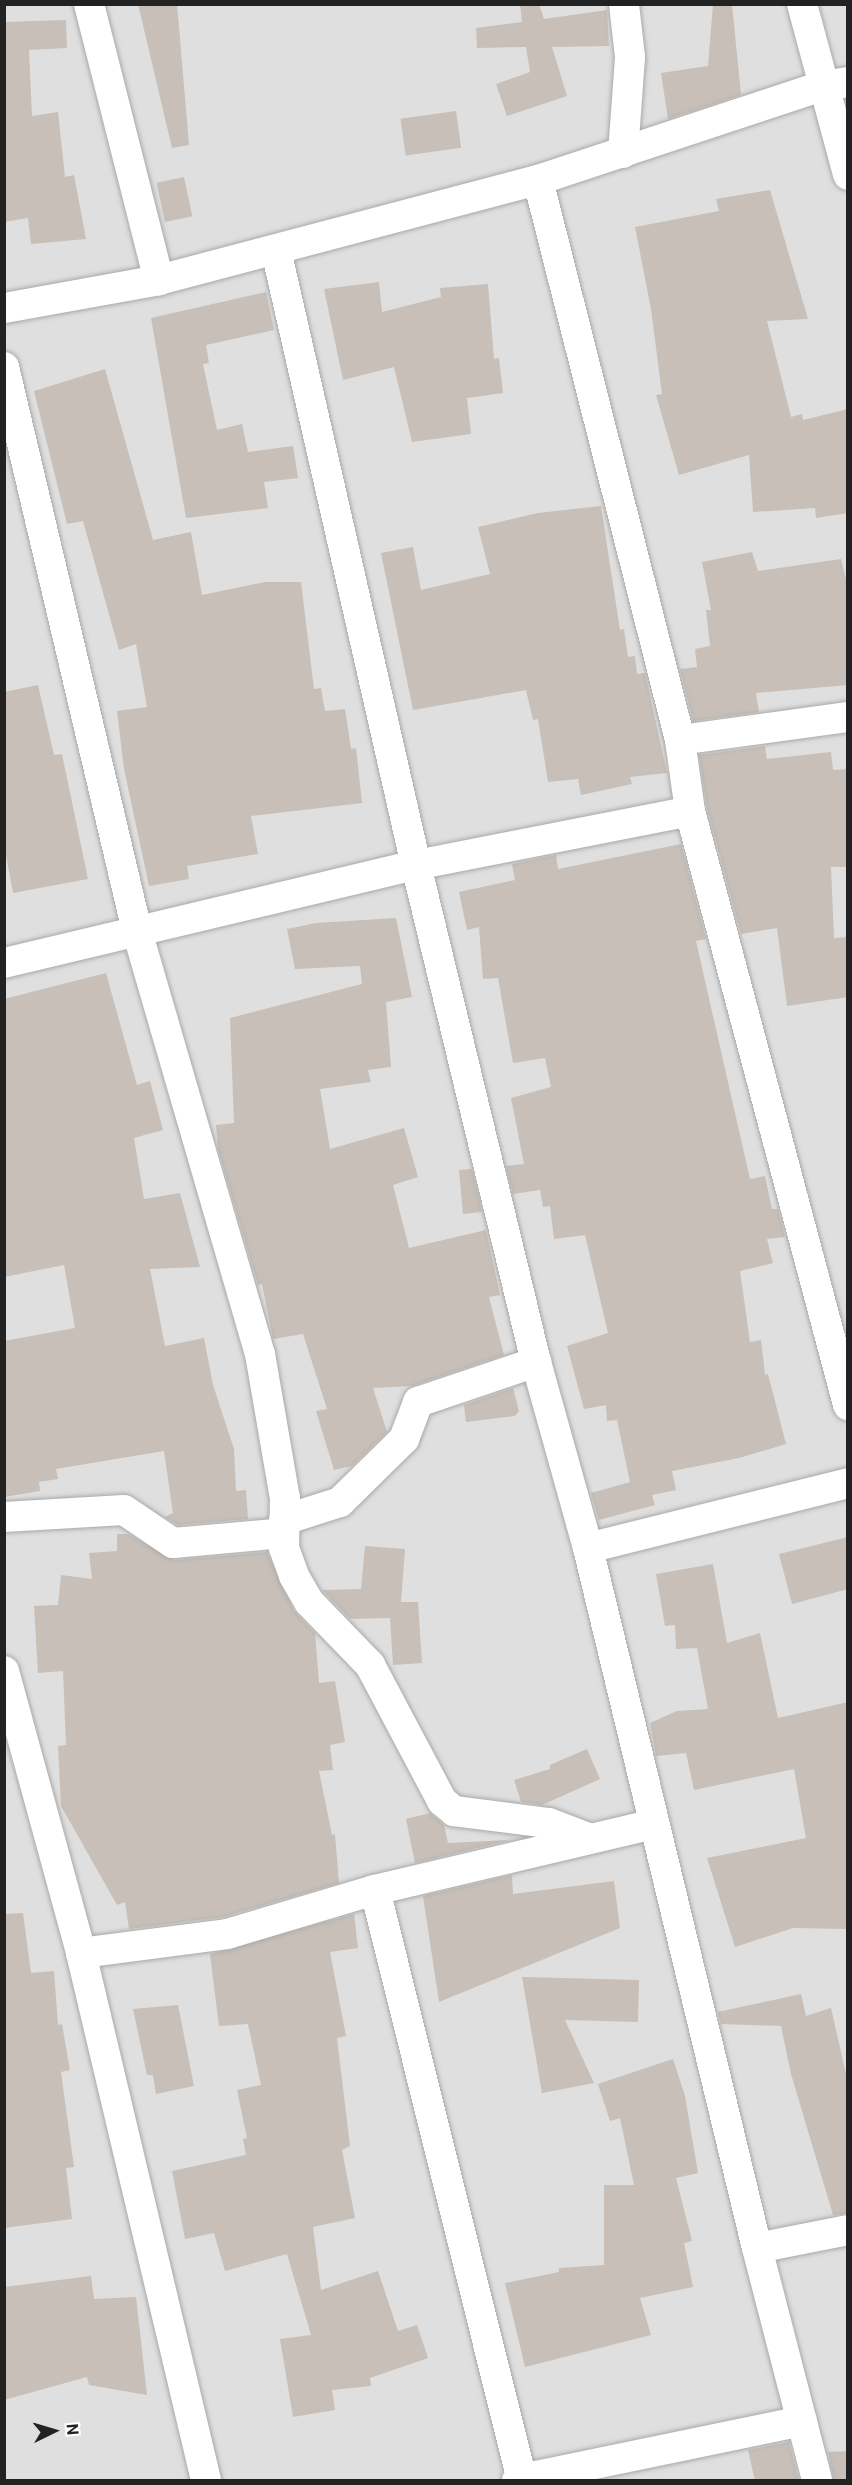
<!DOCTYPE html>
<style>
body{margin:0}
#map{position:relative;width:852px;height:2485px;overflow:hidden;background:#f2efe9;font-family:Roboto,sans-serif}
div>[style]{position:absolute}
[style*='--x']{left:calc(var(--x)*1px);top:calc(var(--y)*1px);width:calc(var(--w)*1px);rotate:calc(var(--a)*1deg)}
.residential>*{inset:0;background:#e0dfdf;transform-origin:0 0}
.building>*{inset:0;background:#c7bfb8;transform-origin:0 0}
.roads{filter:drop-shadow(0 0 2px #a9a9a9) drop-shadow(0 0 2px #a9a9a9)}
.minor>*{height:30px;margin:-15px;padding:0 15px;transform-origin:15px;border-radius:15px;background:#fff}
span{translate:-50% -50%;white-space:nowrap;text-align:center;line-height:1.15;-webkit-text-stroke:5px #fff;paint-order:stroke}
.frame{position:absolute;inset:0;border:6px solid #222;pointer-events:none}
.north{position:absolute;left:24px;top:2401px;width:60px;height:60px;-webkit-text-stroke:4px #fff;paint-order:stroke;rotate:85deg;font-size:16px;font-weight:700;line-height:24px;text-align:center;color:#222}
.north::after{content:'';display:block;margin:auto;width:21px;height:27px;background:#222;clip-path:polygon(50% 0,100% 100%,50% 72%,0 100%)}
</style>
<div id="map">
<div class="residential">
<i style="left:5px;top:5px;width:842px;height:2475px"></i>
</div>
<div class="building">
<i style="clip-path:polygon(138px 4px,177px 4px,189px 145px,172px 148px)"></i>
<i style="clip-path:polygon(520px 4px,539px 4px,544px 19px,607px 10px,609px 46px,552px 47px,567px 96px,507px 116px,496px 84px,530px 72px,526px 47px,477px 48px,476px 28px,522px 22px)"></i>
<i style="clip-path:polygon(713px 4px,732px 4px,741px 95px,668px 119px,661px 73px,708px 66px)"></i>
<i style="clip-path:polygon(66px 20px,67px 48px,29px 50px,32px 116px,58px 112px,65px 177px,74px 175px,86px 239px,31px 244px,28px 218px,4px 222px,4px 22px)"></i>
<i style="left:456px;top:111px;width:37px;height:56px;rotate:82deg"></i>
<i style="left:184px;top:177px;width:40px;height:28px;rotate:78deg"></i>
<i style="clip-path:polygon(770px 190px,808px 319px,767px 321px,791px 417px,802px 414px,803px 420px,848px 409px,848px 513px,816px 518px,815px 508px,753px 512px,749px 455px,679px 475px,656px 395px,662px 394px,651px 309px,635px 227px,719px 211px,716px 199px)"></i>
<i style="clip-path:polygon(379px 282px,382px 312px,441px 297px,440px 288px,488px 284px,494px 359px,499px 358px,503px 393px,467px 398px,471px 434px,412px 442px,394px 367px,343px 380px,324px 289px)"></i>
<i style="clip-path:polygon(266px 292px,274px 330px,206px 345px,209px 363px,203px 364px,217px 430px,242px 424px,248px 452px,293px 446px,298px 478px,264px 482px,268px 508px,186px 518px,151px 318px)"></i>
<i style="clip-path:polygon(105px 369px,153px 540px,191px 532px,202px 595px,265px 582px,301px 582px,314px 689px,321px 688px,325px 711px,345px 709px,351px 749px,356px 748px,362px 803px,251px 816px,258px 854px,187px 866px,189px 879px,149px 886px,124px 769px,117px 711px,147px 707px,136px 644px,119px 650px,83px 521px,67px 524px,34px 391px)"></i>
<i style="clip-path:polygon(601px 506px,620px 630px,624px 629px,628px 657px,635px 656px,637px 674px,645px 673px,667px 773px,630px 777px,632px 784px,581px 795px,578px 779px,548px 782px,538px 719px,533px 720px,526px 690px,413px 710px,381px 553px,413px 547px,421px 590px,490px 574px,478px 527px,538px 513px)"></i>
<i style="clip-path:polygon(752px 552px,758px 571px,841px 559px,848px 587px,848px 685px,756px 693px,759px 712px,693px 721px,680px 669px,697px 667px,695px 649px,710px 646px,706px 610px,711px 610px,702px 562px)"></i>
<i style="clip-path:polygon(38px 685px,54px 755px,62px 754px,88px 879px,13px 893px,4px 844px,4px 692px)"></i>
<i style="clip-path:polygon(765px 746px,767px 759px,831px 752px,833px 770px,848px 769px,848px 867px,831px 867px,834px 938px,848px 937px,848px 997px,787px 1006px,777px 928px,741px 934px,707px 808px,699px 755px)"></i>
<i style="clip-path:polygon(681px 844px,706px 939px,696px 941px,750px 1179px,765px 1176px,772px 1209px,778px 1209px,785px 1237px,767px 1239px,773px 1263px,740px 1271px,750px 1342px,761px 1340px,765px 1375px,768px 1374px,786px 1444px,739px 1458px,672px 1471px,676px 1490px,652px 1495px,655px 1505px,599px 1520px,591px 1493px,630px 1482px,617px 1420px,607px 1421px,606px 1405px,584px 1409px,567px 1346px,608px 1333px,585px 1235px,554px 1239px,550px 1206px,543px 1207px,540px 1190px,513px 1194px,506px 1166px,524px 1164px,511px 1098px,551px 1087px,545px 1058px,513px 1063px,498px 978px,483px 979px,479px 927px,467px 930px,459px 892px,515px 880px,512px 864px,556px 855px,558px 869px)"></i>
<i style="clip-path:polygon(396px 918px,412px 997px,386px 1002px,391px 1067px,368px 1070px,371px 1082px,320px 1089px,330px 1149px,404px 1128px,418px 1177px,393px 1185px,409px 1248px,486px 1230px,500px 1295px,489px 1297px,504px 1355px,412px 1386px,373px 1388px,387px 1432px,352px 1466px,334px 1470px,316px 1411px,327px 1409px,303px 1334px,273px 1339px,262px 1284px,258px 1285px,218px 1149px,216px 1125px,234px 1123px,230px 1018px,362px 984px,360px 966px,295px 969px,287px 929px,316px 923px)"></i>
<i style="clip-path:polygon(106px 973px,137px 1085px,150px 1081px,163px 1130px,134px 1138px,144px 1199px,180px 1193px,200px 1267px,150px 1269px,165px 1346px,204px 1338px,213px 1385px,234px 1449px,236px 1491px,246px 1490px,248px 1519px,178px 1525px,165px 1517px,173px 1513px,164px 1451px,56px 1469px,58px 1479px,39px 1482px,40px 1491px,4px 1497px,4px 1341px,75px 1328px,64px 1265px,4px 1277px,4px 999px)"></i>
<i style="clip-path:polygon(472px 1169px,482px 1212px,463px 1214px,459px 1170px)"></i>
<i style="clip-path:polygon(513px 1388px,519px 1411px,515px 1416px,466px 1422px,464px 1405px)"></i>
<i style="clip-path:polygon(117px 1534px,128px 1534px,174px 1560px,267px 1552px,294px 1611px,315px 1633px,319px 1683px,335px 1681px,345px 1742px,330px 1745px,333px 1770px,319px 1771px,332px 1835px,335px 1834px,339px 1883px,223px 1917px,129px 1929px,125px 1902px,117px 1905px,61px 1806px,58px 1746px,66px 1745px,63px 1671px,38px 1673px,34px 1606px,58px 1605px,61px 1575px,92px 1579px,89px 1553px,117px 1551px)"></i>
<i style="clip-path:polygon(848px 1537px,848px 1589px,792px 1604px,779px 1554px)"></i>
<i style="clip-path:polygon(365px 1546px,405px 1549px,401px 1602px,418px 1602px,422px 1663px,393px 1665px,390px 1618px,350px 1619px,322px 1590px,361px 1589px)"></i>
<i style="clip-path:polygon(713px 1564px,727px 1643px,760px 1633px,778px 1718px,848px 1702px,848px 1929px,793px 1928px,735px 1947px,707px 1858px,806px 1838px,794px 1769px,694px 1790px,686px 1753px,656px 1756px,650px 1723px,677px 1711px,708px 1709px,697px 1648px,676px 1649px,675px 1625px,665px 1626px,656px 1574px)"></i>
<i style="clip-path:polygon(587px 1749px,600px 1779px,542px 1805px,521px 1802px,514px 1780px,550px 1769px,550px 1765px)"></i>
<i style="clip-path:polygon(430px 1813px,444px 1825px,448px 1843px,510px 1840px,415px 1863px,406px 1819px)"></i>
<i style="clip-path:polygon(512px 1875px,513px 1894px,614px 1881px,620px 1928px,439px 2002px,423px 1896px)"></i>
<i style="clip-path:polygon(23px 1913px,31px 1973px,54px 1971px,58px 2025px,62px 2024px,70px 2070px,61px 2072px,74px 2167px,66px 2168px,72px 2219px,4px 2228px,4px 1914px)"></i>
<i style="clip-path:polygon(354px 1914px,358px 1948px,330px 1952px,346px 2036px,337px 2038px,350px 2146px,342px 2150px,355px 2218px,313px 2227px,321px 2290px,378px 2271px,398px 2331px,417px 2325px,428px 2358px,370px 2378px,371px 2386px,332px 2390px,335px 2410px,293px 2417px,280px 2339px,311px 2335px,287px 2254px,225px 2271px,214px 2233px,185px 2239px,172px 2171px,246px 2155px,243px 2139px,247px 2138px,237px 2090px,261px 2085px,248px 2024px,219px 2026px,210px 1954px)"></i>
<i style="clip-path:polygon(522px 1977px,639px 1980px,638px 2022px,565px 2020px,594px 2083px,542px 2093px)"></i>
<i style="clip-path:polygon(801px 1994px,806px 2016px,831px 2008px,848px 2083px,848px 2213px,833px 2215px,791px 2074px,781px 2026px,721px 2024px,718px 2012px)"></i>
<i style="clip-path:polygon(178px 2005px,194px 2086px,156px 2094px,153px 2075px,147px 2075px,133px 2009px)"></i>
<i style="clip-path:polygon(673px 2059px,685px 2096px,698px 2173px,676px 2178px,692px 2241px,684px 2243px,693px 2287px,640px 2298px,651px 2335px,525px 2367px,505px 2283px,559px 2272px,559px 2268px,604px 2265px,604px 2185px,634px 2185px,620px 2118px,610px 2121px,598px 2084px)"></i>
<i style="clip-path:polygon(91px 2276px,94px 2299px,136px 2297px,147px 2395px,89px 2385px,87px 2377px,4px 2400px,4px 2287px)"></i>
<i style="clip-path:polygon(789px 2442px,799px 2481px,755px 2481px,748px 2450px)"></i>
<i style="clip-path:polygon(848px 2451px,848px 2481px,834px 2481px,828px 2452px)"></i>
</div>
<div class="roads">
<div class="minor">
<i style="--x:89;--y:4;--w:285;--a:75.8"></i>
<i style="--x:802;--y:4;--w:177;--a:74.9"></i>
<i style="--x:623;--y:153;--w:96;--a:-85.8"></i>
<i style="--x:630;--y:57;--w:53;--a:-96.5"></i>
<i style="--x:538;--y:180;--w:578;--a:75.77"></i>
<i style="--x:680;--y:740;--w:72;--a:82"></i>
<i style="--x:690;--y:811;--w:615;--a:75.1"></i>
<i style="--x:276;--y:250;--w:631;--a:77.18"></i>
<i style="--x:416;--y:865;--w:511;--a:76.43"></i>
<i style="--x:536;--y:1362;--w:193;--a:74.4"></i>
<i style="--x:588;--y:1548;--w:720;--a:76.43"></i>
<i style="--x:757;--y:2248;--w:93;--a:-11.2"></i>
<i style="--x:4;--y:308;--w:158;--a:-10.2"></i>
<i style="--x:159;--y:280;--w:392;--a:-14.8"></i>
<i style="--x:538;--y:180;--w:300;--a:-18.3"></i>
<i style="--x:823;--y:86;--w:25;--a:-9"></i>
<i style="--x:4;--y:367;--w:579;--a:76.73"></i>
<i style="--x:137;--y:931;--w:441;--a:73.8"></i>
<i style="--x:260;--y:1354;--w:146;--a:80.2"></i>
<i style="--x:285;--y:1498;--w:50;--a:91.1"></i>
<i style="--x:284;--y:1548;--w:30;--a:70"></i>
<i style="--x:294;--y:1576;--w:30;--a:60"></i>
<i style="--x:309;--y:1602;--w:88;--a:45.9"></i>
<i style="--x:370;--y:1665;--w:154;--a:62.1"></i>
<i style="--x:442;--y:1801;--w:16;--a:40"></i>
<i style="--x:454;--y:1811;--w:96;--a:7.2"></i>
<i style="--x:549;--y:1823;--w:42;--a:21"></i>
<i style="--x:680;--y:740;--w:170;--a:-7.8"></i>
<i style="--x:4;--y:963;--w:423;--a:-13.4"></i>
<i style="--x:416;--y:865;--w:279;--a:-11.1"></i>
<i style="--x:4;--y:1517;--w:120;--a:-3.3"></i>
<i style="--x:124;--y:1510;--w:59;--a:34"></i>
<i style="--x:173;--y:1543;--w:111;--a:-5.1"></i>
<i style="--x:284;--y:1520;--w:59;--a:-17.8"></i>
<i style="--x:340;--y:1502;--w:90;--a:-44.5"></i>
<i style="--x:404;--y:1439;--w:40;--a:-69"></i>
<i style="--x:418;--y:1402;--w:125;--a:-18.7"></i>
<i style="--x:588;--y:1548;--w:268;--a:-14"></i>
<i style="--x:4;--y:1671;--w:292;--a:74.7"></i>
<i style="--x:81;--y:1953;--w:542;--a:76.66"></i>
<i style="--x:375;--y:1890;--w:608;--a:76.01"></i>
<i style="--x:81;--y:1953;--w:147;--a:-7.4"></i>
<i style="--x:227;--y:1934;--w:154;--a:-16.6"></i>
<i style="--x:375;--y:1890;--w:287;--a:-13.3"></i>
<i style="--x:757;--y:2248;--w:240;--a:75.5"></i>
<i style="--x:517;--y:2480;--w:291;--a:-11.7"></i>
</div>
</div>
<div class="frame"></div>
<div class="north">N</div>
</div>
